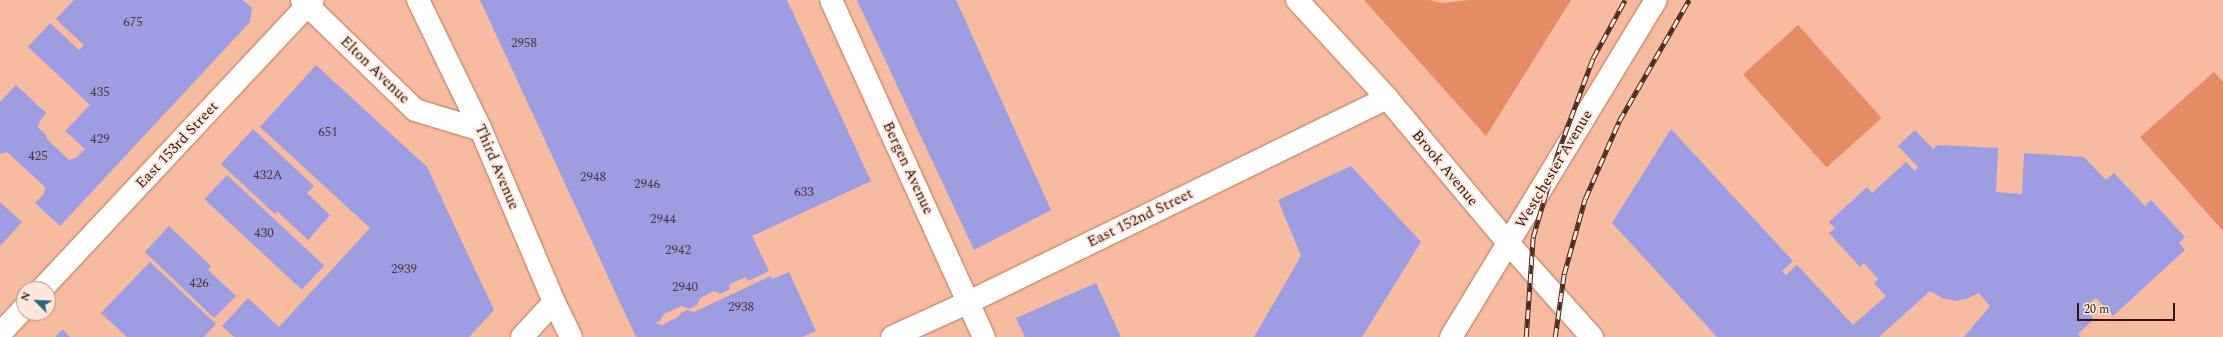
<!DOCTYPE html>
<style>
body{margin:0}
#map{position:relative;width:2223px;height:337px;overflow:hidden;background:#f7bba1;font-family:Spectral,serif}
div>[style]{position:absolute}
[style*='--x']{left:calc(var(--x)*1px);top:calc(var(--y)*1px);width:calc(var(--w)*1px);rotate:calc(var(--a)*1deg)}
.green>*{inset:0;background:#e68c64;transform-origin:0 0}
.building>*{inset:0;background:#9e9de1;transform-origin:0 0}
.roads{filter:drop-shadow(0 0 1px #bb7557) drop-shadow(0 0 1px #bb7557)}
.street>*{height:22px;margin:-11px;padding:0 11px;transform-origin:11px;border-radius:11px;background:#fff}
.secondary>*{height:22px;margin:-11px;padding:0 11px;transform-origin:11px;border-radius:11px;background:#fff}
.rail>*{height:4.5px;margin-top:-2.25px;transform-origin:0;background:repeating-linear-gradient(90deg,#fde6dc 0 9px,#492a1d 0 18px);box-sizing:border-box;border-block:1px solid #492a1d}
span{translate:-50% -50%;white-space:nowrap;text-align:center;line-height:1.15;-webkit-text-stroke:3.5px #fde6dc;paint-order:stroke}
.number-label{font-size:13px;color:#4d3840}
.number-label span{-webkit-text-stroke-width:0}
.street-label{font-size:15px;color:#32170b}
.north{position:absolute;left:16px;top:281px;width:40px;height:40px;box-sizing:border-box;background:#fde6dc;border:1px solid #ac9388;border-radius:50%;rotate:294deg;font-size:11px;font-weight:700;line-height:16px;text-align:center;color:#32170b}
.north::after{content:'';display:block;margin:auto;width:14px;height:18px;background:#27677c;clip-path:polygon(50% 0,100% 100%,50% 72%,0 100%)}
.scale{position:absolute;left:2077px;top:303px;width:98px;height:18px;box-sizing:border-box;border:2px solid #32170b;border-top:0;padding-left:5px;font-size:12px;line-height:14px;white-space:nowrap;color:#32170b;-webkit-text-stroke:3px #fde6dc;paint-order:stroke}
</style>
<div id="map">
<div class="green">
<i style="clip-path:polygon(1364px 0,1429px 0,1442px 3px,1469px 0,1571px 0,1486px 136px)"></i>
<i style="left:1798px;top:25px;width:125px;height:74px;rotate:48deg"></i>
<i style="clip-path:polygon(2214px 72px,2223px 82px,2223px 231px,2140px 137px)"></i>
</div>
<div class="building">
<i style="clip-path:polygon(74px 0,243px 0,252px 8px,250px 22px,60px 226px,35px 203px,44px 194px,45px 187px,7px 152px,0 154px,0 102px,16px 85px,46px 113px,40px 121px,38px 127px,46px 135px,47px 139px,69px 160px,77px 157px,85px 149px,65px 131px,90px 105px,28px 47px,50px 23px,79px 50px,84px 45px,56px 19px)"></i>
<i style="clip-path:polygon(480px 0,787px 0,871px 181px,752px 236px,769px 271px,748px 281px,746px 277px,730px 284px,729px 290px,720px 294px,714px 291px,700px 298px,697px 305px,689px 309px,682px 306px,664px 314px,660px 321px,655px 323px,662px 325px,678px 317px,681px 313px,687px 310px,694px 312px,771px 276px,772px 279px,789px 272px,816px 331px,802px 337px,636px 337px)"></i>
<i style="clip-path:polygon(857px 0,956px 0,1051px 210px,974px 250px)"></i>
<i style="clip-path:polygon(316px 65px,427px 167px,494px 310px,469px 337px,234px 337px,222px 326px,248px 298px,279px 327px,370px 228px,260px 127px)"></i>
<i style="clip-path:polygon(253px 129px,314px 186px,307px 193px,330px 215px,308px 240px,278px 212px,275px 214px,221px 164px)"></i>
<i style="clip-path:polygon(1671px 129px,1793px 261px,1782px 271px,1786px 275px,1797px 265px,1853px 325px,1886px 296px,1874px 283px,1878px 279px,1864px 263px,1860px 267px,1829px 233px,1835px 228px,1829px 222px,1867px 187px,1872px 193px,1906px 162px,1915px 171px,1918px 167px,1898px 146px,1915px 130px,1933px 149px,1938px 145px,1998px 148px,1996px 192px,2022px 194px,2024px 153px,2084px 157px,2106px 180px,2114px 173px,2145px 206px,2151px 200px,2185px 237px,2179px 243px,2185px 250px,2113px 316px,2096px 298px,2084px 308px,2094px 319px,2078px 334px,2081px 337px,1964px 337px,1990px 306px,1979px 293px,1966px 299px,1955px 301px,1942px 298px,1930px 291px,1879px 337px,1717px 337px,1612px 223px)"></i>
<i style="clip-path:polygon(1351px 166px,1421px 242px,1362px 337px,1254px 337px,1301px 256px,1278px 200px)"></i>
<i style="left:227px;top:175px;width:133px;height:33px;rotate:43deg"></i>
<i style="clip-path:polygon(0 202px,22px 222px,0 246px)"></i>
<i style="clip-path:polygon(169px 226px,211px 266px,208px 270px,236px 296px,214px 318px,145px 252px)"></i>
<i style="clip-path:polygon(150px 262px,216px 324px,204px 337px,127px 337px,101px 313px)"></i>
<i style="clip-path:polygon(1096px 283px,1121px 337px,1025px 337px,1016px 318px)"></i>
<i style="clip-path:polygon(62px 330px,63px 330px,70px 337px,55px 337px)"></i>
</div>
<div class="roads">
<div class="street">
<i style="--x:302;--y:0;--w:158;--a:44.2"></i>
<i style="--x:415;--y:110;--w:69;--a:16.9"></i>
<i style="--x:831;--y:0;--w:370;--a:65.6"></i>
<i style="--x:1297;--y:0;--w:133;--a:47.4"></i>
<i style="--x:1387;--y:98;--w:190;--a:50.1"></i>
<i style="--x:1509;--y:244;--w:125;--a:48.3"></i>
<i style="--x:42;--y:289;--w:396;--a:-46.9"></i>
<i style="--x:0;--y:334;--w:35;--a:-47"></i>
<i style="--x:522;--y:337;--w:47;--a:-47.6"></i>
<i style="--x:892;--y:337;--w:85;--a:-24.4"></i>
<i style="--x:969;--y:302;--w:465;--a:-26"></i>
</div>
<div class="secondary">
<i style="--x:418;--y:0;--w:144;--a:64.1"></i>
<i style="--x:481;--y:130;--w:187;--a:67"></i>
<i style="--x:554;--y:302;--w:39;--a:64"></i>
<i style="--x:1451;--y:337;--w:394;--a:-58.7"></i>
</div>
</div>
<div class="rail">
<i style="--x:1526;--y:337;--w:100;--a:-86"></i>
<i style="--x:1533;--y:237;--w:89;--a:-73.6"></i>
<i style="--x:1558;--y:152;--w:100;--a:-69.6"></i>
<i style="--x:1593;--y:58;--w:66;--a:-61.1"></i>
<i style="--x:1555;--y:337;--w:64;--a:-81.9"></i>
<i style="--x:1564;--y:274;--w:78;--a:-74.4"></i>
<i style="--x:1585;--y:199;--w:85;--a:-66.4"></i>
<i style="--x:1619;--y:121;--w:140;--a:-60"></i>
</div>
<div class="number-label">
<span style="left:133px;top:22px">675</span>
<span style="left:524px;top:43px">2958</span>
<span style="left:100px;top:92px">435</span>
<span style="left:328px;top:132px">651</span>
<span style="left:100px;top:139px">429</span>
<span style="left:38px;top:156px">425</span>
<span style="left:268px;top:175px">432A</span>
<span style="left:593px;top:177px">2948</span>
<span style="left:647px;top:184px">2946</span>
<span style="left:804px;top:192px">633</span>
<span style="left:663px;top:219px">2944</span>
<span style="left:264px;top:233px">430</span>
<span style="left:678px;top:250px">2942</span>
<span style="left:404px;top:269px">2939</span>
<span style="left:199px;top:283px">426</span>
<span style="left:685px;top:287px">2940</span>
<span style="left:741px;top:307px">2938</span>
</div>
<div class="street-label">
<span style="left:375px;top:70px;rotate:44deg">Elton Avenue</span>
<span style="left:177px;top:145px;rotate:-47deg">East 153rd Street</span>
<span style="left:497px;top:167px;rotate:67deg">Third Avenue</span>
<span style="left:908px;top:168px;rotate:65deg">Bergen Avenue</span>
<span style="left:1445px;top:168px;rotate:50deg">Brook Avenue</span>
<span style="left:1554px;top:169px;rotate:-59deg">Westchester Avenue</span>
<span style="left:1140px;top:218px;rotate:-26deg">East 152nd Street</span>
</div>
<div class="north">N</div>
<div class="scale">20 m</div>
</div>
